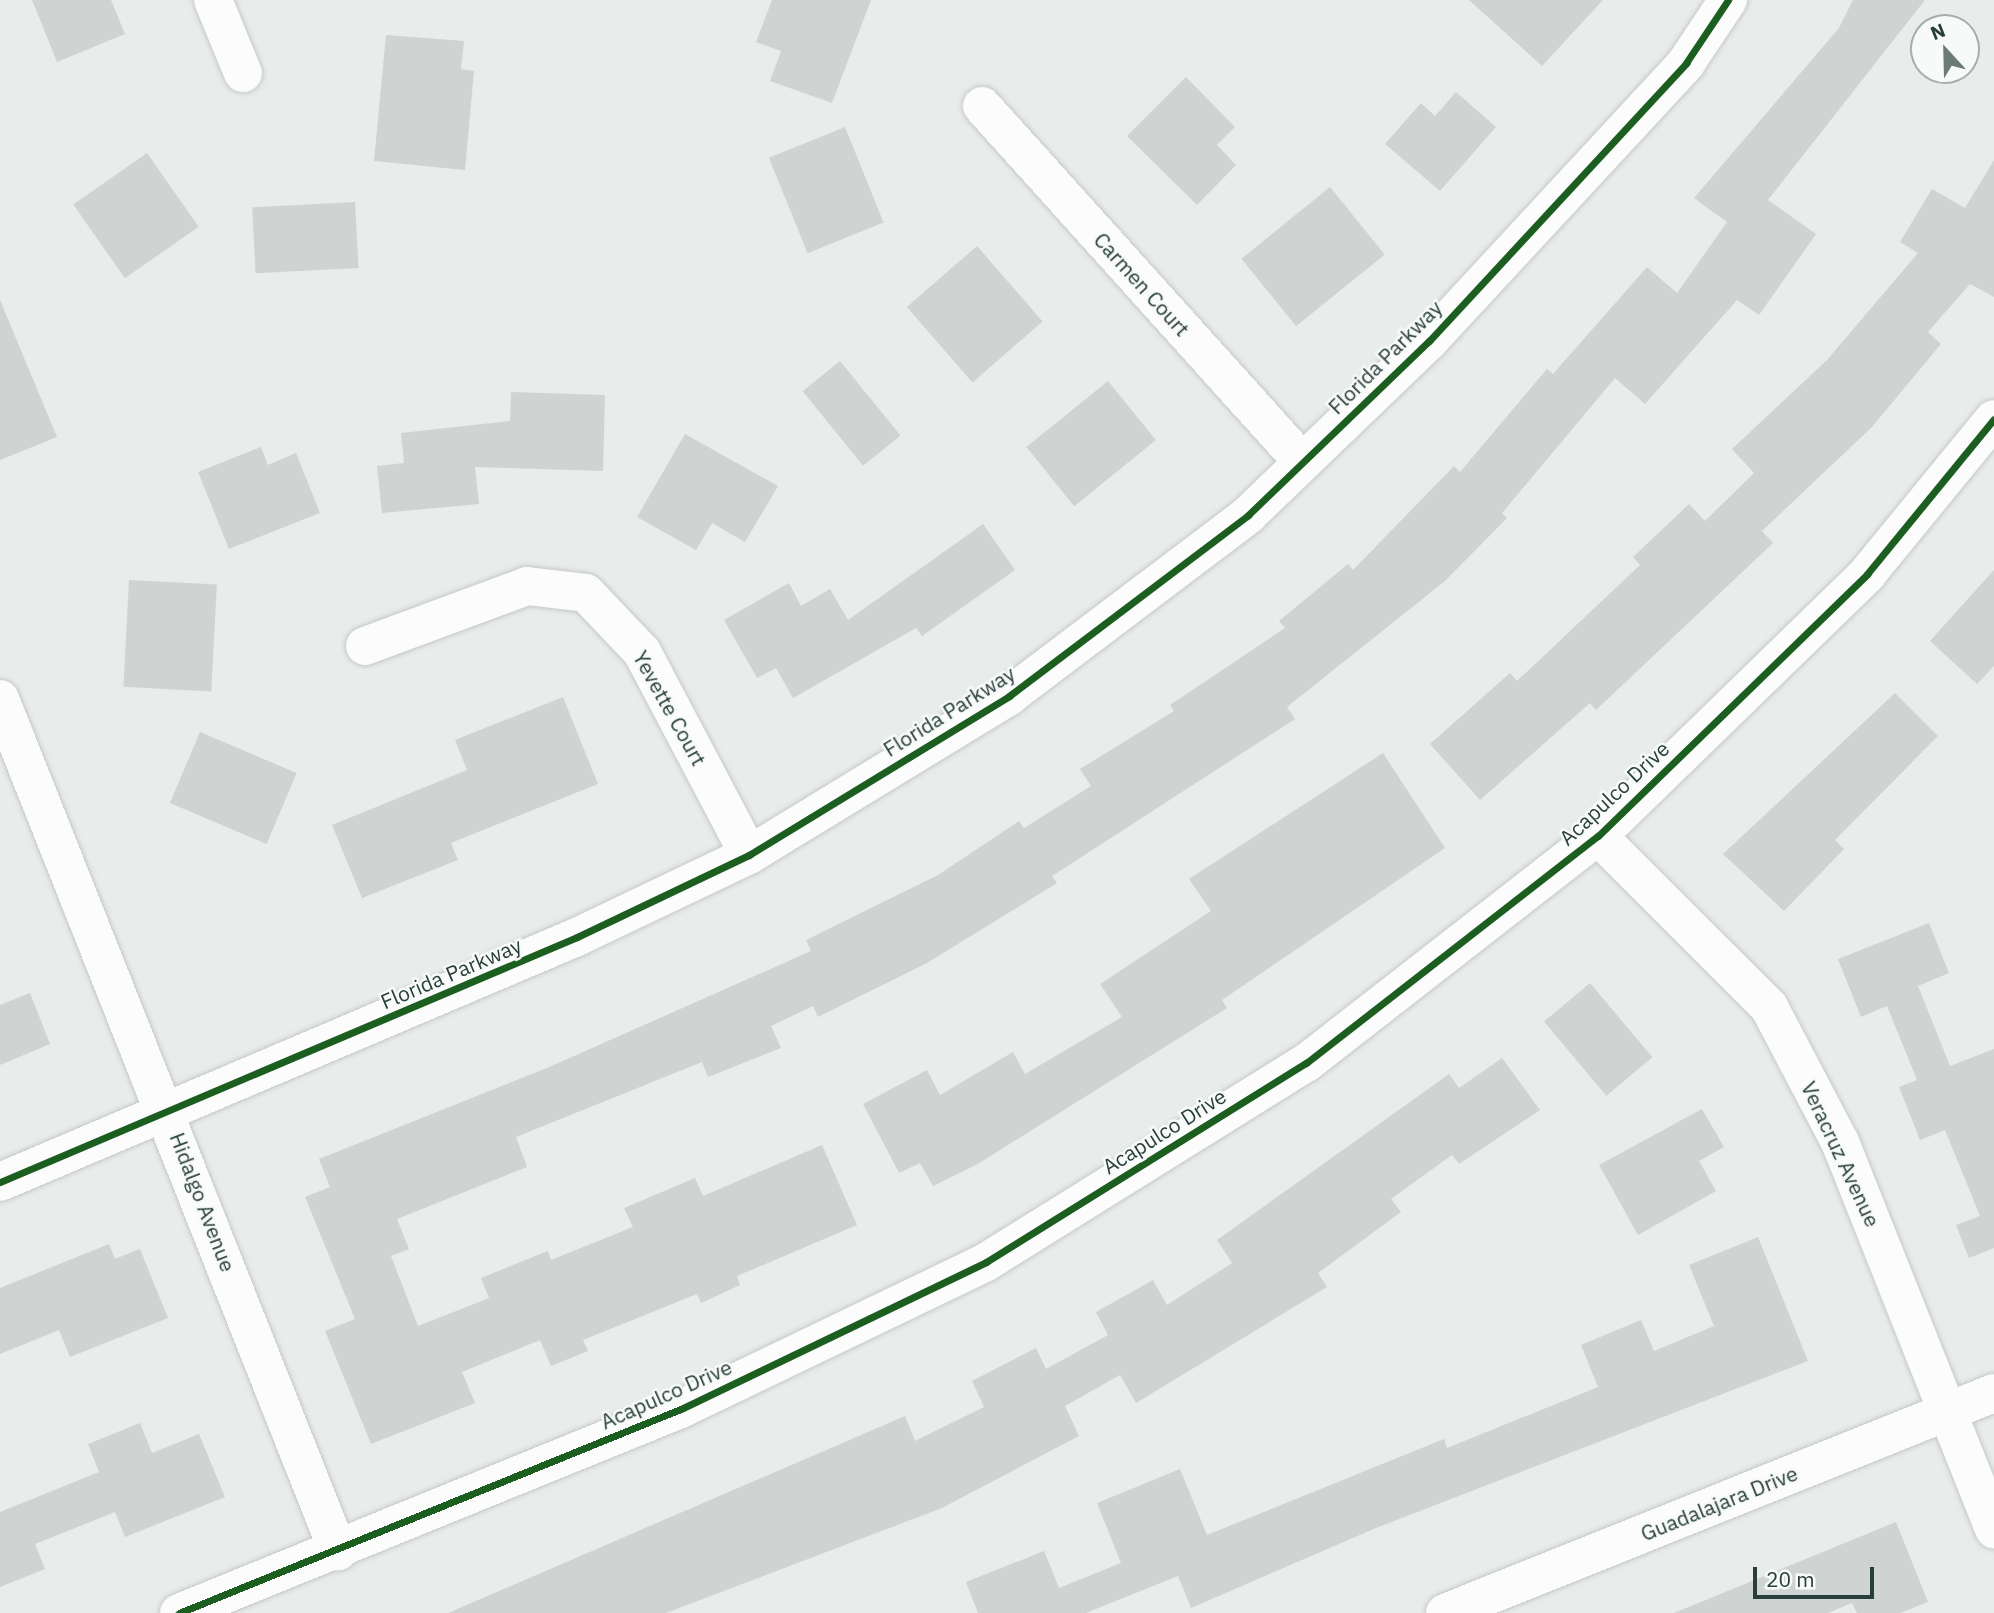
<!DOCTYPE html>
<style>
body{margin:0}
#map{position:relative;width:1994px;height:1613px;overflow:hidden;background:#e8ecea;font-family:"IBM Plex Sans",sans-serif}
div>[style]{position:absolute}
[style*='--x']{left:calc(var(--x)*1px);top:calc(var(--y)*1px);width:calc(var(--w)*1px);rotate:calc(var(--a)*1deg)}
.building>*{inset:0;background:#cfd3d2;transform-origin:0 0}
.roads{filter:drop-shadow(0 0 2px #c5c9c7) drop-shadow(0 0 2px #c5c9c7)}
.street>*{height:38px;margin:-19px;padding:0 19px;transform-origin:19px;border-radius:19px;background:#fcfcfc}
.secondary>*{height:38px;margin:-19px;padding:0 19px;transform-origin:19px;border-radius:19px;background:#fcfcfc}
.cycleway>*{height:7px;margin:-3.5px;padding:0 3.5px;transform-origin:3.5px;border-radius:3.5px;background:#1b5e20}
span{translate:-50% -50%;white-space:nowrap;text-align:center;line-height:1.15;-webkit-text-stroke:5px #f7faf9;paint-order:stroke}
.street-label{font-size:21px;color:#273e3a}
.north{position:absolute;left:1910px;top:14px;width:70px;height:70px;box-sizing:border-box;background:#f7faf9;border:2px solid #a4afad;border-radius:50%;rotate:338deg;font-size:19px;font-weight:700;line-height:28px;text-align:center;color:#273e3a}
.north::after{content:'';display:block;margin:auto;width:24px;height:32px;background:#6b7b78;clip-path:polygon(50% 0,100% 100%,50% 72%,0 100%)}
.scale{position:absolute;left:1753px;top:1567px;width:121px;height:32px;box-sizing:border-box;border:4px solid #273e3a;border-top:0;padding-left:9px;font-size:21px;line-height:24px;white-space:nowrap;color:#273e3a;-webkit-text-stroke:5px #f7faf9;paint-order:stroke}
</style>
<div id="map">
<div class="building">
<i style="clip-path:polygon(32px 0,111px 0,125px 34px,57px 62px)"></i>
<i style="clip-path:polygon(772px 0,871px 0,832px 103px,770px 81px,781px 51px,756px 42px)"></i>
<i style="clip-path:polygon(1469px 0,1603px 0,1542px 66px)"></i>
<i style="clip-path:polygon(1853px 0,1925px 0,1768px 200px,1816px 234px,1759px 315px,1737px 300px,1645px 404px,1615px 378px,1502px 513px,1507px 518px,1445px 581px,1287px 707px,1295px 719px,1052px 876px,1057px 883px,927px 963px,818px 1017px,813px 1006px,771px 1026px,781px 1048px,708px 1077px,702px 1062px,516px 1137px,527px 1167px,397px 1219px,409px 1249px,391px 1256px,418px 1326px,489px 1298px,481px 1278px,548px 1251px,551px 1260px,633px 1227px,624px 1208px,695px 1178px,703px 1196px,822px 1145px,857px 1225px,737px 1276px,740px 1285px,701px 1303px,697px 1294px,583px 1340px,588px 1351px,551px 1366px,540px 1340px,462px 1372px,475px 1403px,371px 1444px,325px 1331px,355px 1319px,305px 1197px,330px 1187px,319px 1159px,547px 1068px,811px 951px,806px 940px,938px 875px,1019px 821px,1024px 828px,1091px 786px,1080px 769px,1174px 711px,1170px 705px,1285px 628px,1279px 621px,1348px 564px,1353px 570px,1454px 466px,1460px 472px,1547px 369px,1553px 374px,1647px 267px,1677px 293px,1727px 222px,1694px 198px,1839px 28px)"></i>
<i style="clip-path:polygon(386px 35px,464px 41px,461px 69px,474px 71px,465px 170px,374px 161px)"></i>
<i style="clip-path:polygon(1186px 77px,1235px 127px,1217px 145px,1236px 165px,1197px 205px,1127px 136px)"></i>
<i style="clip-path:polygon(1456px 92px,1496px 127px,1440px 191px,1385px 144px,1421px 103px,1435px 116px)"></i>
<i style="left:845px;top:127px;width:103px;height:82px;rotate:68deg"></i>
<i style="left:147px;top:153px;width:90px;height:90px;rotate:55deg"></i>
<i style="clip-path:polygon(1994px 160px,1994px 297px,1970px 284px,1928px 332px,1941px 344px,1872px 427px,1762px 531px,1773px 543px,1596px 710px,1590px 703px,1480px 800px,1430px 744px,1510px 673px,1517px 681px,1640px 565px,1633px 557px,1689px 504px,1705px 521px,1754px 473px,1732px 449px,1827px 360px,1918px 253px,1900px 242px,1932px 189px,1965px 208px)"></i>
<i style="left:1330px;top:187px;width:87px;height:114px;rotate:51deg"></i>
<i style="left:355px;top:202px;width:66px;height:103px;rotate:87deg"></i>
<i style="left:977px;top:246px;width:100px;height:93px;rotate:49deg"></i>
<i style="clip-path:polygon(0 300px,57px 437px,0 460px)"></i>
<i style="left:840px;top:361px;width:96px;height:48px;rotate:51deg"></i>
<i style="left:1108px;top:381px;width:76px;height:105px;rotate:51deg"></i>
<i style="clip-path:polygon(511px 392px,605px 395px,603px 471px,475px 467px,479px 504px,382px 513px,377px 466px,404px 463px,401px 433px,510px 421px)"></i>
<i style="clip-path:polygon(685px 434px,778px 486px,745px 542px,712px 523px,696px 550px,637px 517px)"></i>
<i style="clip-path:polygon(261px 447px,268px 465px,296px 453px,320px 513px,229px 549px,198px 472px)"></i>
<i style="clip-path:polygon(983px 524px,1015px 570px,922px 636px,916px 628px,793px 698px,776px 668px,757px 678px,724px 620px,789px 583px,801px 606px,830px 589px,848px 620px)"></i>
<i style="clip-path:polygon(1994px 570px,1994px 666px,1977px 684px,1930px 641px)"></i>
<i style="left:129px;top:580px;width:88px;height:107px;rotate:3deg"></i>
<i style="clip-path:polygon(1895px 693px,1938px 736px,1835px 840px,1844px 849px,1784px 911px,1723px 854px)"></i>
<i style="clip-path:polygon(563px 697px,598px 784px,451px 843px,458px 860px,362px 898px,332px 825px,467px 770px,455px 740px)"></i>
<i style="left:200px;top:732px;width:105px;height:77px;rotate:23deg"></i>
<i style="clip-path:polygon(1383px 753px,1445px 848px,1222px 1000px,1227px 1008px,976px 1165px,933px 1186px,920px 1163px,899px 1173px,863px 1104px,927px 1070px,940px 1095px,1013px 1052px,1025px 1074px,1122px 1017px,1100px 984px,1211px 911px,1189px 879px)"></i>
<i style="clip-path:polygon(1929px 923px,1949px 973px,1918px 986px,1950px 1066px,1994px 1049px,1994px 1248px,1969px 1258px,1956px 1225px,1980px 1216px,1945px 1130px,1920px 1140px,1899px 1087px,1917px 1080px,1887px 1006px,1861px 1017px,1838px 959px)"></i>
<i style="left:1590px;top:983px;width:97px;height:60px;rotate:50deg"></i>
<i style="clip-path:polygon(30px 993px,50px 1044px,0 1065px,0 1005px)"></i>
<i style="clip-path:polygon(1502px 1058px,1540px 1110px,1459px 1164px,1452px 1155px,1391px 1199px,1401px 1212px,1318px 1273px,1327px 1287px,1136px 1403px,1120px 1375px,1065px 1406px,1079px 1436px,942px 1508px,666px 1613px,448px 1613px,905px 1416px,915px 1441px,984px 1407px,972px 1381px,1036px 1348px,1046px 1369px,1108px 1335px,1096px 1312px,1153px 1280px,1167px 1305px,1232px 1263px,1217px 1240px,1449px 1074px,1459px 1088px)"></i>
<i style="clip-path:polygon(1702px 1109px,1724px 1147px,1699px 1161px,1716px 1191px,1638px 1235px,1599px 1165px)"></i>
<i style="clip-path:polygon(1758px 1237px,1808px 1361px,1376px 1528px,1191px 1608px,1178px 1576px,1086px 1613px,978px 1613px,966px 1582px,1044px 1551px,1059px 1588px,1121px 1563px,1097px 1503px,1180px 1469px,1207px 1535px,1444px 1439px,1447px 1448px,1598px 1387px,1581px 1345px,1641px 1320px,1654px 1351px,1714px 1326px,1689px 1265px)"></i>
<i style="clip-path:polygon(109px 1244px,115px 1259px,140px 1249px,168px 1318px,70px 1357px,59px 1330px,0 1354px,0 1288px)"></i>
<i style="clip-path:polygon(140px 1423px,152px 1453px,199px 1434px,225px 1497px,125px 1537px,115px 1512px,35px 1544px,45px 1569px,0 1587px,0 1512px,99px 1472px,88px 1444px)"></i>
<i style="clip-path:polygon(1896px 1522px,1928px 1602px,1900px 1613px,1857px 1613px,1852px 1603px,1828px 1613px,1674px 1613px)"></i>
</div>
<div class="roads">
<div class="street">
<i style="--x:213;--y:0;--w:79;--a:67.7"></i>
<i style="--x:982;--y:106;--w:479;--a:48"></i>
<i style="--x:365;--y:646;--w:173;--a:-20.3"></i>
<i style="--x:527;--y:586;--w:59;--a:6.8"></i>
<i style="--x:586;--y:593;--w:81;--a:46.5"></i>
<i style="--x:642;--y:652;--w:229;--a:62.2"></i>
<i style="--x:0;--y:699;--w:917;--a:68.36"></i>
<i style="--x:1598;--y:836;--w:242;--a:45"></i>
<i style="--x:1769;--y:1007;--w:153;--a:62.3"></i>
<i style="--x:1840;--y:1142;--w:417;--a:68.3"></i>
<i style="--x:179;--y:1613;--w:544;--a:-22.13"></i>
<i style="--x:683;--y:1408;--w:336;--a:-25.7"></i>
<i style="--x:986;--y:1262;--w:377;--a:-31.9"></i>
<i style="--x:1306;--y:1063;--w:370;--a:-37.9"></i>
<i style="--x:1598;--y:836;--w:376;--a:-44.2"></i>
<i style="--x:1867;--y:574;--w:200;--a:-50.7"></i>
<i style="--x:1445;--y:1613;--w:591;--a:-21.84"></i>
</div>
<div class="secondary">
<i style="--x:0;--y:1182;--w:627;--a:-23.01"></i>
<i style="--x:577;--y:937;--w:191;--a:-25.5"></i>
<i style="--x:749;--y:855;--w:305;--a:-31.4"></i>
<i style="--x:1009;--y:696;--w:300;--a:-37.1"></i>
<i style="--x:1248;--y:515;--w:251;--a:-43.9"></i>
<i style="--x:1429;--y:341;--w:379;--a:-47.2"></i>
<i style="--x:1686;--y:63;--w:76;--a:-56.3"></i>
</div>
</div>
<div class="cycleway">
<i style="--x:0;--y:1182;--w:627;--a:-23.01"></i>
<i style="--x:577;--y:937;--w:191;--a:-25.5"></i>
<i style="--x:749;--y:855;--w:305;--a:-31.4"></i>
<i style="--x:1009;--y:696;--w:300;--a:-37.1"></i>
<i style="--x:1248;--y:515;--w:251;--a:-43.9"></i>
<i style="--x:1429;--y:341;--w:379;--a:-47.2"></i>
<i style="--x:1686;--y:63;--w:76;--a:-56.3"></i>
<i style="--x:179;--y:1613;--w:544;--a:-22.13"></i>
<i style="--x:683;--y:1408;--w:336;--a:-25.7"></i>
<i style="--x:986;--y:1262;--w:377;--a:-31.9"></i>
<i style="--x:1306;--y:1063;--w:370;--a:-37.9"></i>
<i style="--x:1598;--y:836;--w:376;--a:-44.2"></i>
<i style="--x:1867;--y:574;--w:200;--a:-50.7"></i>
</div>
<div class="street-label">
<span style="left:1142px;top:284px;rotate:48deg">Carmen Court</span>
<span style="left:1385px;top:357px;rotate:-45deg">Florida Parkway</span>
<span style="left:670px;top:708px;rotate:61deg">Yevette Court</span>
<span style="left:949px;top:711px;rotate:-32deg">Florida Parkway</span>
<span style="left:1614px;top:793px;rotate:-43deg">Acapulco Drive</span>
<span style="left:451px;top:973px;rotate:-23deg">Florida Parkway</span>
<span style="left:1164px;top:1131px;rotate:-32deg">Acapulco Drive</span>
<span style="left:1841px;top:1154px;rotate:65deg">Veracruz Avenue</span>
<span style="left:203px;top:1202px;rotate:69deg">Hidalgo Avenue</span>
<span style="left:666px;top:1394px;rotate:-24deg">Acapulco Drive</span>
<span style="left:1719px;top:1503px;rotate:-22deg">Guadalajara Drive</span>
</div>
<div class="north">N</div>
<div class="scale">20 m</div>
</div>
